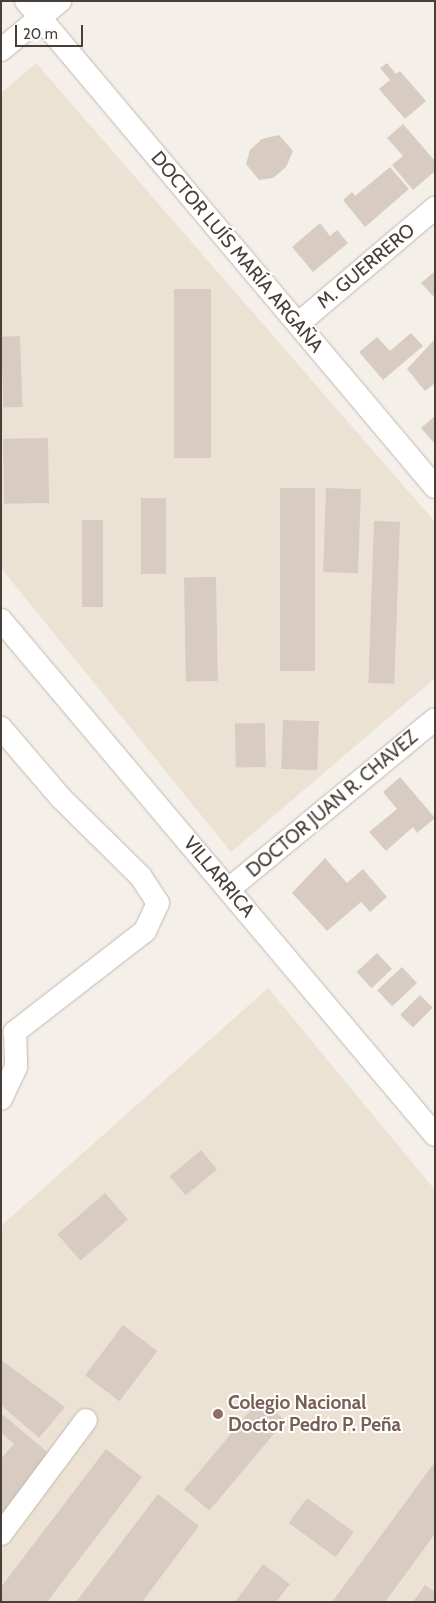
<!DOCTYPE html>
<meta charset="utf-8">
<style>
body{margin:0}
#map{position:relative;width:436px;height:1603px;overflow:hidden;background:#f4efe9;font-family:Cabin,sans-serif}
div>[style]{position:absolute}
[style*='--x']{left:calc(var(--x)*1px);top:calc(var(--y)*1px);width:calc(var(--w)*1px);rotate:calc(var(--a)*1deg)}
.education>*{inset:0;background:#ece2d4}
.building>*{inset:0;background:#d8ccc2;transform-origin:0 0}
.roads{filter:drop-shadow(0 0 1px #c2b8af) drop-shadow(0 0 1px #c2b8af)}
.minor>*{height:22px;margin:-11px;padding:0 11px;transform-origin:11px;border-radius:11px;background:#fff}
.dots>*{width:14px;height:14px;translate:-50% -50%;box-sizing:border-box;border:2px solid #fff;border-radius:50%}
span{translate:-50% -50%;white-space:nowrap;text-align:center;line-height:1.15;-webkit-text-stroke:4px #fff;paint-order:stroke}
.street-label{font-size:19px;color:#473f38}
.education-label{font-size:19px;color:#785e54;font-weight:700}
.left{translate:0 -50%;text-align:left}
.frame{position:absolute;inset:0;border:2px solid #473f38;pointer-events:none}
.scale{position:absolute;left:15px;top:25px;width:68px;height:22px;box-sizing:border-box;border:2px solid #473f38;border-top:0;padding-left:6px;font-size:15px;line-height:18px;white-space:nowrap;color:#473f38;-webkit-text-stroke:4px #fff;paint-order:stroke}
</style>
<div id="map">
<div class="education">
<i style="clip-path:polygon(36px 63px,435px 522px,435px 678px,231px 852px,1px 568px,1px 93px)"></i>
<i style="clip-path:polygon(268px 988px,435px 1190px,435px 1602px,1px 1602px,1px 1226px)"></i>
</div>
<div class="building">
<i style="clip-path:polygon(387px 63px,396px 74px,400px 71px,426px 101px,405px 119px,379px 89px,390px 80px,380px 68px)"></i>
<i style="clip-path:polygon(403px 124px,435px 161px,435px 171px,413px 190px,392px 165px,403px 156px,387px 138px)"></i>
<i style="clip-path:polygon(279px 135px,293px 151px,286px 167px,273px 178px,259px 180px,246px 164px,250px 150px,262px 139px)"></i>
<i style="clip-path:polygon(390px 167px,409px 189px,365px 227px,343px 200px,352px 192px,355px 196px)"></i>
<i style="clip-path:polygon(320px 223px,330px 236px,337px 230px,348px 243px,313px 272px,292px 247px)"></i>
<i style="clip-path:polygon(435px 271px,435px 294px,433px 296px,421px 283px)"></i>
<i style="left:174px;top:289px;width:37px;height:169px"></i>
<i style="clip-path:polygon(411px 333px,423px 346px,383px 380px,359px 352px,377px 337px,390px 351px)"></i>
<i style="left:20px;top:336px;width:71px;height:19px;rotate:88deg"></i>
<i style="clip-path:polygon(435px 339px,435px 383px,425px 391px,407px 369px)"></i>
<i style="clip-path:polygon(435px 416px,435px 444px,421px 428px)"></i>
<i style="left:48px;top:438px;width:65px;height:45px;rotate:89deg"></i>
<i style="left:280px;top:488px;width:35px;height:183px"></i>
<i style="left:326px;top:488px;width:35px;height:84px;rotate:2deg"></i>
<i style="left:141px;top:498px;width:25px;height:76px"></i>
<i style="left:82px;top:520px;width:21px;height:87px"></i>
<i style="left:374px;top:521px;width:26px;height:162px;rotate:2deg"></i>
<i style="left:216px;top:577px;width:104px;height:32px;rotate:89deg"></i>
<i style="left:283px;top:720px;width:36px;height:49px;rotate:2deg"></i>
<i style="left:265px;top:723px;width:44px;height:30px;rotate:89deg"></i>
<i style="clip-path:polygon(400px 777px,435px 818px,417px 833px,413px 827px,386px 851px,369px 832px,397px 809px,383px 792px)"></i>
<i style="clip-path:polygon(325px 858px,347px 883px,363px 869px,387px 897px,370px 912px,361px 902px,327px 931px,292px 893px)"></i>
<i style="left:377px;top:953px;width:22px;height:28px;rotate:47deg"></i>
<i style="left:402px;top:967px;width:22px;height:34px;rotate:47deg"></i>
<i style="left:420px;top:995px;width:18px;height:28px;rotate:45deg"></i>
<i style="left:201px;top:1150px;width:25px;height:41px;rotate:50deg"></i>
<i style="left:105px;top:1193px;width:35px;height:63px;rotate:49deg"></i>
<i style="left:123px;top:1325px;width:43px;height:63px;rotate:37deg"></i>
<i style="clip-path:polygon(1px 1360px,65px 1407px,39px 1438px,1px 1405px)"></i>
<i style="left:260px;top:1399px;width:33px;height:118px;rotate:40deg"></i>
<i style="clip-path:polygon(1px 1413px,52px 1456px,1px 1516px,1px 1459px,14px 1444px,1px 1433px)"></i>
<i style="clip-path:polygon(106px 1449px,142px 1477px,47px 1602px,1px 1602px,1px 1587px)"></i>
<i style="clip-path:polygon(435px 1462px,435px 1534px,385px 1602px,332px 1602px)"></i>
<i style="clip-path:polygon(158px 1494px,199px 1526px,142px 1602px,76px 1602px)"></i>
<i style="left:307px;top:1498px;width:58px;height:31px;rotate:36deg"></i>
<i style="clip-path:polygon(263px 1564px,290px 1584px,276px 1602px,235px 1602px)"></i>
<i style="clip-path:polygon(425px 1585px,435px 1592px,435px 1602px,413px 1602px)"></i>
</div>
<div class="roads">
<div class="minor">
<i style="--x:26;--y:1;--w:635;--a:49.92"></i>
<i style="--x:1;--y:50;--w:77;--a:-39.7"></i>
<i style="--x:298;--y:324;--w:180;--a:-40.3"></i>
<i style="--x:1;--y:620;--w:673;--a:49.88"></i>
<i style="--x:1;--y:728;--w:92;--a:49.4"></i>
<i style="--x:61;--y:798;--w:112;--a:44.6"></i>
<i style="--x:141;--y:877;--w:31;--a:57"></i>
<i style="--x:158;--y:903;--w:31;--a:115"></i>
<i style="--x:145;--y:931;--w:165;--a:142.2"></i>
<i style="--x:15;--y:1032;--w:35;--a:88"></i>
<i style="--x:16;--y:1067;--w:35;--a:115"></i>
<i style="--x:229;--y:889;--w:267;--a:-39.5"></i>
<i style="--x:1;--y:1534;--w:142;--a:-53.3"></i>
</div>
</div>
<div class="dots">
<i style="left:218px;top:1414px;background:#8d6e63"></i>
</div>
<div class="street-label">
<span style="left:237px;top:252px;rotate:50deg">DOCTOR LUÍS MARÍA ARGAÑA</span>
<span style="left:366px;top:266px;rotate:-40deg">M. GUERRERO</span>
<span style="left:332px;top:804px;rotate:-40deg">DOCTOR JUAN R. CHAVEZ</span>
<span style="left:219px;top:877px;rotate:50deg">VILLARRICA</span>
</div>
<div class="education-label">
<span class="left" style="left:228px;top:1414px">Colegio Nacional<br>Doctor Pedro P. Peña</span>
</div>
<div class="frame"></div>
<div class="scale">20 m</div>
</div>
